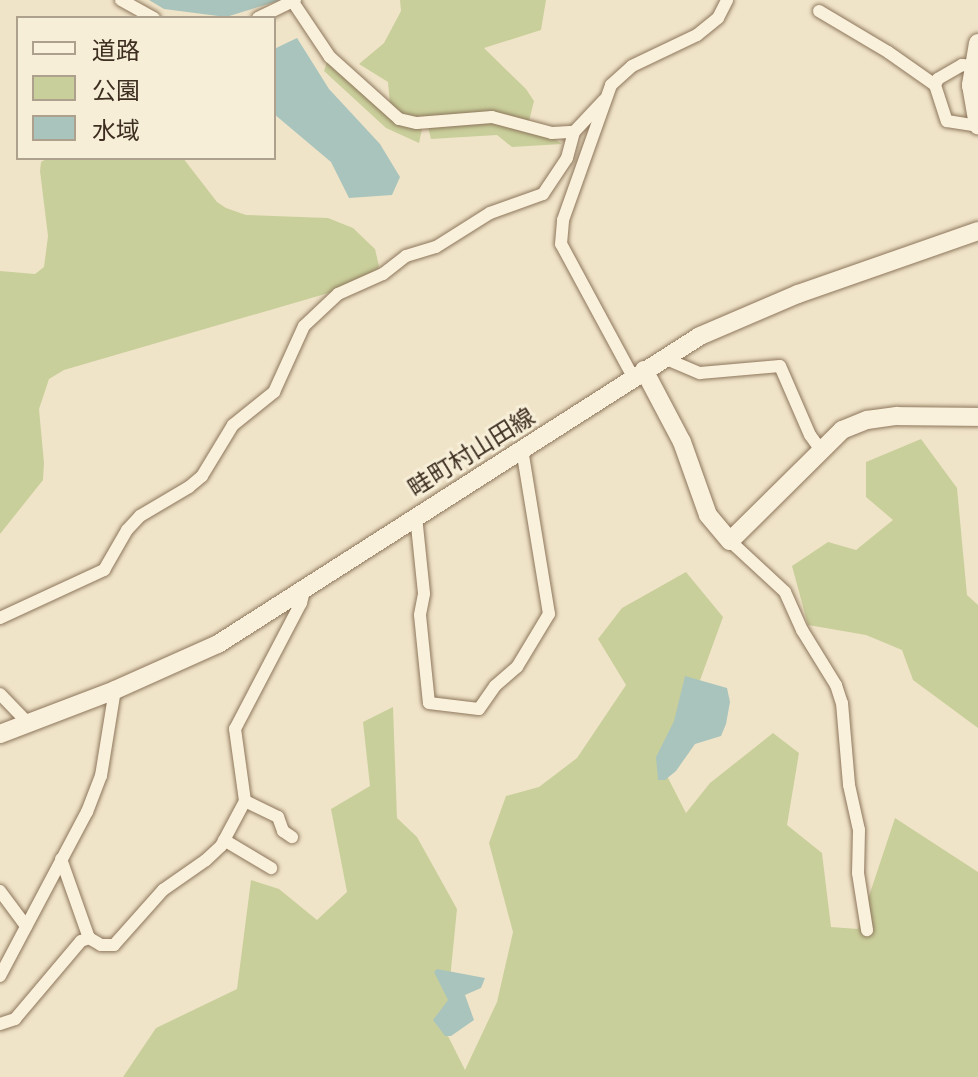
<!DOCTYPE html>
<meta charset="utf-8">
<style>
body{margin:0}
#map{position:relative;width:978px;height:1077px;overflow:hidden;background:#f0e4c8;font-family:"Roboto Serif","Noto Sans JP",serif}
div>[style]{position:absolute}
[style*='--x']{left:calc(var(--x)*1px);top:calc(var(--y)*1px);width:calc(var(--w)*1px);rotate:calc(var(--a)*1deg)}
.green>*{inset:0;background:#c9cf9b}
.water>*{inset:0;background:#a9c4bc}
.roads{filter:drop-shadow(0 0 2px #8d765c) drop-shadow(0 0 2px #8d765c)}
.street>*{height:12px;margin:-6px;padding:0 6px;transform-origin:6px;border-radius:6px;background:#faf1dc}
.secondary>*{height:18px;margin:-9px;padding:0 9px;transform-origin:9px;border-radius:9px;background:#faf1dc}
span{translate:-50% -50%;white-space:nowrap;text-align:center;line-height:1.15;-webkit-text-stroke:6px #f7eed8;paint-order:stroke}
.street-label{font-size:24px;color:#3d2e20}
.legend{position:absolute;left:16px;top:16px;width:260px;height:144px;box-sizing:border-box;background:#f7eed8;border:2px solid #ada18e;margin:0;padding:10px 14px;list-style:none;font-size:24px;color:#3d2e20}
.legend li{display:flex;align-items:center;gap:16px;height:40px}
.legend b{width:40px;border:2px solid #ada18e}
</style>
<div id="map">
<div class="green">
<i style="clip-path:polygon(400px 0,546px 0,541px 30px,484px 48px,526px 89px,534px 101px,529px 121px,562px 144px,512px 147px,497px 135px,431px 139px,425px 115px,419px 143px,386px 128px,324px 71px,329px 56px,390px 105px,388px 82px,359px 64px,384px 43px,401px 11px)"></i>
<i style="clip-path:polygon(48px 158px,183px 158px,217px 202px,226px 208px,246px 215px,328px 218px,353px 228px,375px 249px,379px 266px,373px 278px,349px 287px,64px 370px,49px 379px,39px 409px,44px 463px,43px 480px,0 534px,0 271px,35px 274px,44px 267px,48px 236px,40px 171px,41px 162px)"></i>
<i style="clip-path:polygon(921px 439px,957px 488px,967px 595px,978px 605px,978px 728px,913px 680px,902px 650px,866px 635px,808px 625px,792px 566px,828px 542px,856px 550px,893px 520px,866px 497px,866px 462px)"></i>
<i style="clip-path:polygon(686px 572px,723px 617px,666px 774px,686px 813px,710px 783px,773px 733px,799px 753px,787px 825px,822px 853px,831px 927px,858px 929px,895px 818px,978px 872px,978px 1077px,123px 1077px,156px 1028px,237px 989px,251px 880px,279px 889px,317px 920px,347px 892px,331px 809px,370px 786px,363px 722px,393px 707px,397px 818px,417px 837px,457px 909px,445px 1030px,465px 1070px,497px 1002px,513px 932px,489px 843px,506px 796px,539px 787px,577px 758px,626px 685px,598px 639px,622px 608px)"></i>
</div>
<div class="water">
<i style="clip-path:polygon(149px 0,281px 0,226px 17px,164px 9px)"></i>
<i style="clip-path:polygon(297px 38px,329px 89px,380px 144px,400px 177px,392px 195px,349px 198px,331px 162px,274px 114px,274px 49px)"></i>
<i style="clip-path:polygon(685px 676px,727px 688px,730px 702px,726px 724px,721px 736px,695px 744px,676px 771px,665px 780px,658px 780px,656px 757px,674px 721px)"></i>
<i style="clip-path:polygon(437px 969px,485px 978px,481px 988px,465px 995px,474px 1020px,451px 1036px,445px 1036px,433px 1020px,448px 1000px,434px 972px)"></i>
</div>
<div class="roads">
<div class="street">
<i style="--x:121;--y:0;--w:38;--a:29"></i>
<i style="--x:293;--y:2;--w:66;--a:56.1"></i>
<i style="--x:330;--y:57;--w:93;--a:41.9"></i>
<i style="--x:399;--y:119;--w:18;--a:13"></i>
<i style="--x:417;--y:123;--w:75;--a:-4.6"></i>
<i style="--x:492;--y:117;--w:62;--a:14.9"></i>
<i style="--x:552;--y:133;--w:22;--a:-3"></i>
<i style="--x:819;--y:11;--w:80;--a:30.7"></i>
<i style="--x:888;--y:52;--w:57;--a:35.1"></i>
<i style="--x:258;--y:18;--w:41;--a:-25.9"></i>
<i style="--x:972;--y:66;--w:10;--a:-174"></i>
<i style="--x:962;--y:65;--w:28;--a:150"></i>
<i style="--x:938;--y:79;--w:7;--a:117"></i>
<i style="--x:935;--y:85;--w:38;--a:72"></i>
<i style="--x:947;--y:121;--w:31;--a:9"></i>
<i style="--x:664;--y:358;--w:39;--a:23"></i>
<i style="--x:700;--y:373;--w:80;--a:-5"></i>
<i style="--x:780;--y:366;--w:75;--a:66.5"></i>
<i style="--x:810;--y:435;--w:19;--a:54"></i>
<i style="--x:633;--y:377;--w:151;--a:-118.4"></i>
<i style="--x:561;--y:244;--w:24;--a:-85"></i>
<i style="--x:563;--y:220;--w:143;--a:-70.4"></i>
<i style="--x:611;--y:85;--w:28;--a:-42"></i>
<i style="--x:632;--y:66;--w:72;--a:-25.5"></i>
<i style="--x:697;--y:35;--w:27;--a:-39"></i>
<i style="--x:718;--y:18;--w:20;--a:-63"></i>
<i style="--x:416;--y:516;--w:78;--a:84.1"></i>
<i style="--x:424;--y:594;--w:21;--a:101"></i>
<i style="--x:420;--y:615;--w:88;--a:84.2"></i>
<i style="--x:429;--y:703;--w:50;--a:6.8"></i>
<i style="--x:479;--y:709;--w:28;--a:-55"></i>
<i style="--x:495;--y:686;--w:29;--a:-41"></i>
<i style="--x:517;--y:667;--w:62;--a:-58.9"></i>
<i style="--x:549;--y:614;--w:166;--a:-99.3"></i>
<i style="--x:730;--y:541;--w:75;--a:42.8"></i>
<i style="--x:785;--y:592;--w:42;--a:65.9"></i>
<i style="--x:802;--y:630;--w:65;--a:58.3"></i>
<i style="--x:836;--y:685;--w:19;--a:72"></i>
<i style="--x:842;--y:703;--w:82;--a:85.1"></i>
<i style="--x:849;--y:785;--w:46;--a:77.5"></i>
<i style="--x:859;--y:830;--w:43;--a:91.3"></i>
<i style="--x:858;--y:873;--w:58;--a:81"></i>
<i style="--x:0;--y:618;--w:115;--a:-24.8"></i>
<i style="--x:104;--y:570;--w:46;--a:-60.1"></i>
<i style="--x:127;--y:530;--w:19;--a:-47"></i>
<i style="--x:140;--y:516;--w:57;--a:-30.6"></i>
<i style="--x:189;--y:487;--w:17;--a:-40"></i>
<i style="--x:202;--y:476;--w:60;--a:-58.7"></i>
<i style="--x:233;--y:425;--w:53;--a:-38.8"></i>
<i style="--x:274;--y:392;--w:72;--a:-65.6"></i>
<i style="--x:304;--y:326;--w:47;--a:-43.3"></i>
<i style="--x:338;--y:294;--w:49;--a:-24"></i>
<i style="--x:383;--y:274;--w:29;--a:-38"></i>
<i style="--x:406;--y:256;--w:31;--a:-17"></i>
<i style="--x:436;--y:247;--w:64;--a:-32.2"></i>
<i style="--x:490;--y:213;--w:56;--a:-19.7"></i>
<i style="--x:543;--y:194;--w:43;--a:-56.3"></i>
<i style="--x:567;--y:158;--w:27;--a:-75"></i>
<i style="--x:574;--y:132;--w:44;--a:-46.8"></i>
<i style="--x:0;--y:694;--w:39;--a:46"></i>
<i style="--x:245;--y:801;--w:37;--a:26"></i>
<i style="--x:278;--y:817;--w:15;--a:70"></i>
<i style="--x:283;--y:831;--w:11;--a:34"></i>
<i style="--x:224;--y:840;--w:55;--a:30.8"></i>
<i style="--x:61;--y:859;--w:84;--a:70.5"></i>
<i style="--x:0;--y:891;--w:44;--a:53.4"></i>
<i style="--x:0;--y:976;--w:186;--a:-62.1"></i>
<i style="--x:87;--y:812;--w:39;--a:-69"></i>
<i style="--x:101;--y:776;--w:87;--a:-80.8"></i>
<i style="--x:0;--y:1024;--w:16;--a:-18"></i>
<i style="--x:15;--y:1019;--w:102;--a:-49.8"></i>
<i style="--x:81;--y:941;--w:9;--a:-21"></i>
<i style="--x:89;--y:938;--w:14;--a:30"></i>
<i style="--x:101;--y:945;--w:13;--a:0"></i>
<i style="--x:114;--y:945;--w:74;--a:-48.3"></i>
<i style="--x:163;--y:890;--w:52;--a:-34.9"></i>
<i style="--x:206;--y:860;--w:21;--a:-43"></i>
<i style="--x:221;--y:846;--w:51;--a:-61.9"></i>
<i style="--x:245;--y:801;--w:73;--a:-97.9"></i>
<i style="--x:235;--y:729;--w:142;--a:-62.4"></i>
<i style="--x:301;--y:603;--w:12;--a:-76"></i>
</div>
<div class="secondary">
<i style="--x:978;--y:43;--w:43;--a:99.5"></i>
<i style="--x:971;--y:85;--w:41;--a:80.1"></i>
<i style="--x:644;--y:370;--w:81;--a:62.2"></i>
<i style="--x:682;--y:442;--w:77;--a:70.4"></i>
<i style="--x:708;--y:515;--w:34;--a:50"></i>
<i style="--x:730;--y:541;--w:158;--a:-44.7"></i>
<i style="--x:842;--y:430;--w:27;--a:-22"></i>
<i style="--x:867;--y:420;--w:30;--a:-8"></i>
<i style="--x:897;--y:416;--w:81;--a:0.7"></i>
<i style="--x:0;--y:734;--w:123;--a:-20.9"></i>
<i style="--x:115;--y:690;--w:113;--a:-24.1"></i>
<i style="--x:218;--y:644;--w:572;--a:-32.58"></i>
<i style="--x:700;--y:336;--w:107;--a:-23.2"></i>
<i style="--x:798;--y:294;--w:191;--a:-19.3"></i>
</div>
</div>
<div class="street-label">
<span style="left:472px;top:453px;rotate:-32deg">畦町村山田線</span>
</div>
<ul class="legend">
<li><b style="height:10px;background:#faf1dc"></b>道路</li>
<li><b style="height:22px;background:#c9cf9b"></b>公園</li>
<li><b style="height:22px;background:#a9c4bc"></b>水域</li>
</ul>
</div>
